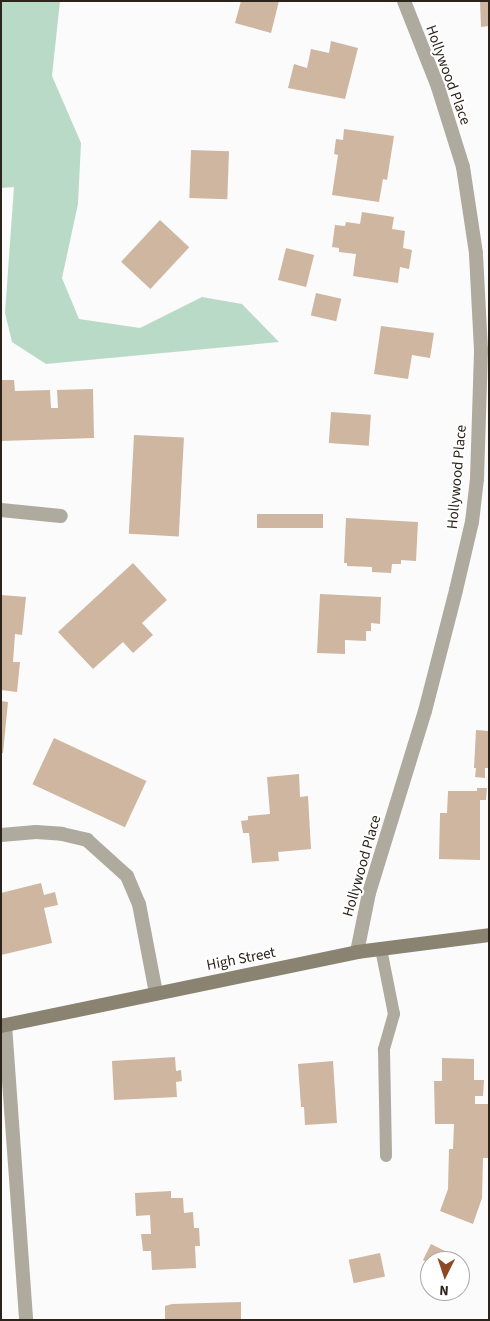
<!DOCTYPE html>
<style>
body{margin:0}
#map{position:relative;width:490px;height:1321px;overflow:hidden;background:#fbfbfb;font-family:"Source Sans 3",sans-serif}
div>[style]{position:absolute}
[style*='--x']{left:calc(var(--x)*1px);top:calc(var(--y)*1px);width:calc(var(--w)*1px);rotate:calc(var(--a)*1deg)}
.green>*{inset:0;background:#badac8}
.building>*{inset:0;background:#ceb6a1;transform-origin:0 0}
.service>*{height:12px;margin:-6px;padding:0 6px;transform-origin:6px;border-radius:6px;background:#afaa9e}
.minor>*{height:14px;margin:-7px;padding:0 7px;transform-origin:7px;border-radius:7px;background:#afaa9e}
.secondary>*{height:14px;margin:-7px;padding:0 7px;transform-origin:7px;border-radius:7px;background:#8b8372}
span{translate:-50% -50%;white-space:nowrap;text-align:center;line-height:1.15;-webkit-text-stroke:4px #fff;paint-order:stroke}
.street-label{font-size:15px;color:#2c231b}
.frame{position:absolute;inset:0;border:2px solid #2c231b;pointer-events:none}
.north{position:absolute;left:420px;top:1251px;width:50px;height:50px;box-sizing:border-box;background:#fff;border:1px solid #aba7a4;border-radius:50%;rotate:184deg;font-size:14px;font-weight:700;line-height:20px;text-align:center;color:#2c231b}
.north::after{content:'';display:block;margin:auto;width:18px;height:22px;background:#8f4824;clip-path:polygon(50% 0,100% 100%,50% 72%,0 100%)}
</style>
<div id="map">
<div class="green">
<i style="clip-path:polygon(1px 1px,60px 1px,52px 76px,81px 143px,78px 204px,62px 278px,79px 319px,140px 328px,202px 297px,242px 304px,279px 342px,46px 364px,12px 342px,5px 313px,14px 187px,1px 188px)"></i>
</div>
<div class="building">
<i style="clip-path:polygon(241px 1px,279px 1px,271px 33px,235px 23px)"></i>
<i style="clip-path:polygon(480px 1px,489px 1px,489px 26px,481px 27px)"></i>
<i style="clip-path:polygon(331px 41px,358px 48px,345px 99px,288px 88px,294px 64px,307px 68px,311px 49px,329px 53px)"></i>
<i style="clip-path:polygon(344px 129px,394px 136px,387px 180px,383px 179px,379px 202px,332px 195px,338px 155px,334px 154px,336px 139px,343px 140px)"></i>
<i style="left:191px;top:150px;width:38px;height:48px;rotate:2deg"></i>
<i style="clip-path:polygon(362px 212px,394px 217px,392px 229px,405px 231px,403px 248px,412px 250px,409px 269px,400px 267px,398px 283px,353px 276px,356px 254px,339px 252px,339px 248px,332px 247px,335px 225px,345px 226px,346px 222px,360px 224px)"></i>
<i style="left:160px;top:220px;width:40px;height:57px;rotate:43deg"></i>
<i style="left:286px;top:248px;width:29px;height:33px;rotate:14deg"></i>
<i style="left:316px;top:293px;width:26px;height:23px;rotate:13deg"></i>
<i style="clip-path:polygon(381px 326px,434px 333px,430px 358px,412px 355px,408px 379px,374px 374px)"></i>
<i style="clip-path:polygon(1px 380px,14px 380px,15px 391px,50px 390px,51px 408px,58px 408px,57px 390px,93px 389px,94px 438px,1px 441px)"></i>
<i style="left:331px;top:412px;width:40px;height:31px;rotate:4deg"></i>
<i style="left:134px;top:435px;width:50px;height:99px;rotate:3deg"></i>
<i style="left:257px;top:514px;width:66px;height:14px"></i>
<i style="clip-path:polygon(346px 518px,418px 522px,416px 561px,401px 560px,401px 564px,392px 564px,391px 573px,372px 572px,372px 567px,347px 566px,347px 563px,344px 563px)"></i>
<i style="clip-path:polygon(133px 563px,167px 600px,142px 623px,153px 635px,133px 653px,123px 642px,93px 669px,58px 632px)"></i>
<i style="clip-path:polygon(320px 594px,381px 597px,380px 624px,371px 623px,371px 631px,366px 631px,366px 641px,345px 640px,345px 654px,317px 653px)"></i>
<i style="clip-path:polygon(1px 595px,26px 597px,22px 635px,15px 634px,13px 662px,20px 662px,17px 692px,1px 690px)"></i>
<i style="clip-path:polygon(1px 701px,8px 702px,3px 753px,1px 753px)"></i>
<i style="clip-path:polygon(476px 730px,489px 731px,489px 768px,485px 768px,485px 778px,475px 777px,476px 768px,474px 768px)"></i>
<i style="left:54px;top:738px;width:102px;height:51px;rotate:25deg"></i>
<i style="clip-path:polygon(299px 774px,300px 797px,308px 796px,311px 849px,278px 852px,279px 861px,252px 863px,249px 833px,243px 833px,241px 821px,248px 820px,248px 816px,270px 814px,267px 777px)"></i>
<i style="clip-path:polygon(477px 788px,487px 788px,486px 800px,480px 800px,480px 860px,439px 859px,440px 813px,447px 813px,448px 791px,477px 791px)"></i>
<i style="clip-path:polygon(41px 883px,44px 895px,55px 892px,58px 905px,44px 908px,52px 943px,1px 955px,1px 893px)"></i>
<i style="clip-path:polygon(175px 1057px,176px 1071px,181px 1070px,182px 1081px,176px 1082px,177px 1097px,114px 1100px,112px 1061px)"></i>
<i style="clip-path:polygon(442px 1058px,474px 1059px,474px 1080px,484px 1080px,483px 1096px,475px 1096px,475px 1104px,489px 1104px,489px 1158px,483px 1158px,482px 1198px,473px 1224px,440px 1211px,448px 1189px,449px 1149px,453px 1149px,454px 1124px,435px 1124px,434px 1081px,442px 1081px)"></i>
<i style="clip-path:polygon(333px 1061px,337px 1123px,305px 1125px,304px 1107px,301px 1107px,298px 1064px)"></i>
<i style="clip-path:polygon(171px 1191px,171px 1198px,183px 1198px,184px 1213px,193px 1212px,194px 1228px,199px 1228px,200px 1246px,195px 1246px,196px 1268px,152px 1270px,151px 1251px,143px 1251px,141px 1234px,151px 1234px,150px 1215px,136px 1216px,135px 1193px)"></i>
<i style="clip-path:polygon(431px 1244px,453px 1255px,450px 1261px,430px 1261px,430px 1264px,423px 1260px)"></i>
<i style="left:380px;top:1253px;width:24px;height:32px;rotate:78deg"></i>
<i style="clip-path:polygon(241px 1302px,241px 1320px,165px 1320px,165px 1306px,172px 1304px)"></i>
</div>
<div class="service">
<i style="--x:381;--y:949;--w:66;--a:78.7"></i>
<i style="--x:394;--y:1014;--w:37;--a:106"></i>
<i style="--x:384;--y:1050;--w:106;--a:88.9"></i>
</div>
<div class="minor">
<i style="--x:1;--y:510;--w:60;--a:5.7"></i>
<i style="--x:1;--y:835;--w:35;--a:-5"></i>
<i style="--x:36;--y:832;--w:26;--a:4"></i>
<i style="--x:62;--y:834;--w:26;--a:13"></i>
<i style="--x:87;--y:840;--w:54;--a:42"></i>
<i style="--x:127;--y:876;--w:30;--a:67"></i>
<i style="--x:139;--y:904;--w:91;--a:79.2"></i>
<i style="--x:357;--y:952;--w:60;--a:-78.5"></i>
<i style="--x:369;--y:893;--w:190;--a:-72.9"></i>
<i style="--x:425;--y:711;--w:125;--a:-75.6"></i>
<i style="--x:456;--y:590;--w:70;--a:-76.8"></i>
<i style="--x:472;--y:522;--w:43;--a:-83.4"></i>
<i style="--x:477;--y:479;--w:129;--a:-88.2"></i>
<i style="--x:481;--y:350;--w:97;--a:-93"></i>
<i style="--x:476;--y:253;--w:87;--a:-98.6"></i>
<i style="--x:463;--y:167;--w:84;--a:-107.4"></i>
<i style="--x:438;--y:87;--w:92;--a:-111.6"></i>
<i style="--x:5;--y:1025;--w:296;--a:85.9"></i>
</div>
<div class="secondary">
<i style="--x:1;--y:1026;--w:364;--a:-11.7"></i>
<i style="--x:357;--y:952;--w:133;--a:-7.3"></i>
</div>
<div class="street-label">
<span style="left:448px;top:75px;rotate:70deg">Hollywood Place</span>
<span style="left:457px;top:477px;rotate:-85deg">Hollywood Place</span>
<span style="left:362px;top:866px;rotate:-74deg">Hollywood Place</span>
<span style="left:241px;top:959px;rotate:-11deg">High Street</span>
</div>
<div class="frame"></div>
<div class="north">N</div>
</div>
